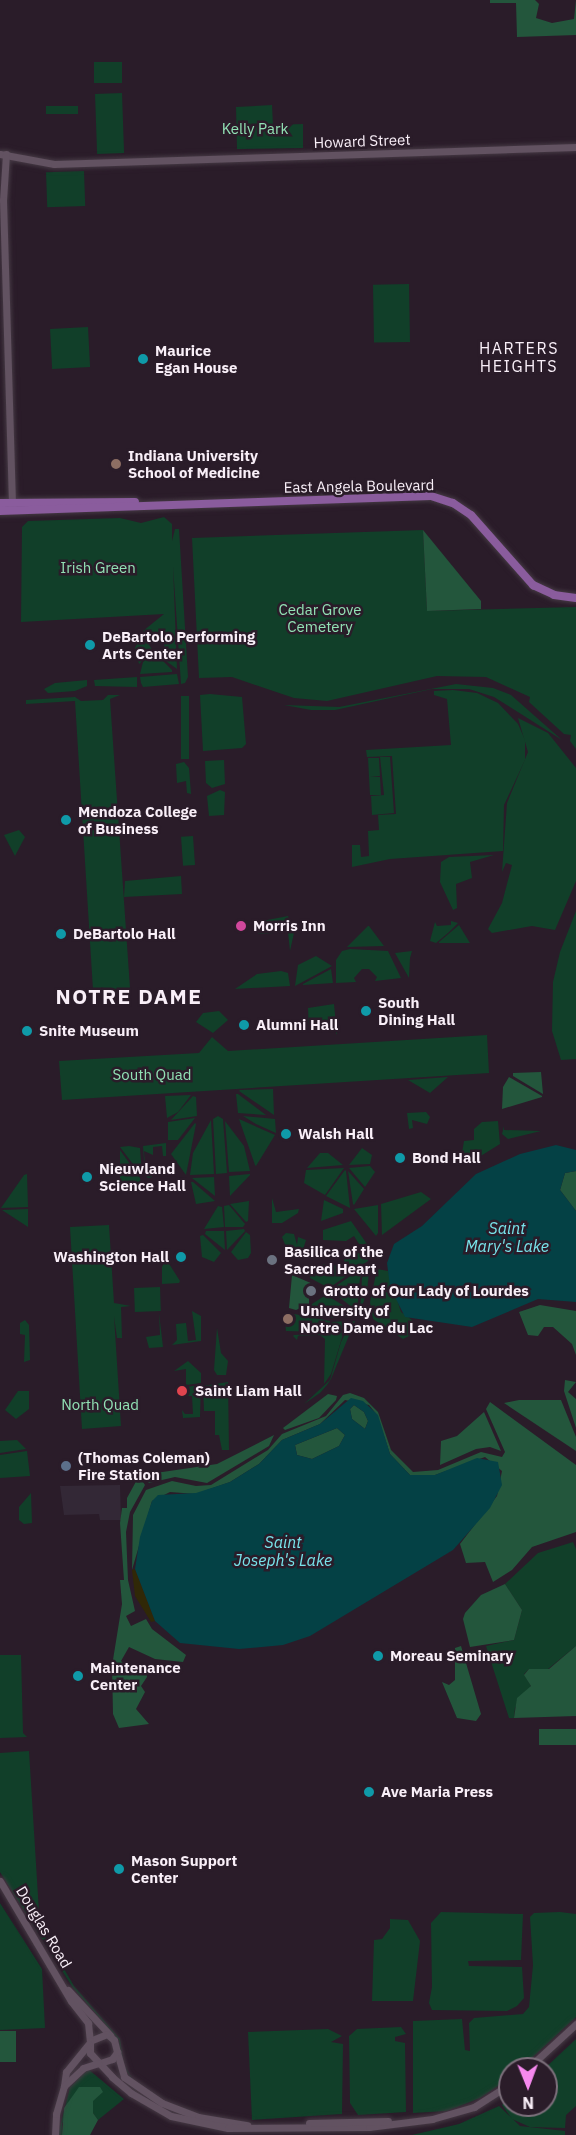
<!DOCTYPE html>
<style>
body{margin:0}
#map{position:relative;width:576px;height:2135px;overflow:hidden;background:#2a1c29;font-family:"IBM Plex Sans",sans-serif}
div>[style]{position:absolute}
[style*='--x']{left:calc(var(--x)*1px);top:calc(var(--y)*1px);width:calc(var(--w)*1px);rotate:calc(var(--a)*1deg)}
.industrial>*{inset:0;background:#332836}
.green>*{inset:0;background:#113f29;transform-origin:0 0}
.forest>*{inset:0;background:#23563c;transform-origin:0 0}
.sand>*{inset:0;background:#302807}
.water>*{inset:0;background:#044145}
.roads{filter:drop-shadow(0 0 2px #453944) drop-shadow(0 0 2px #453944)}
.minor>*{height:7px;margin:-3.5px;padding:0 3.5px;transform-origin:3.5px;border-radius:3.5px;background:#625261}
.major>*{height:8px;margin:-4px;padding:0 4px;transform-origin:4px;border-radius:4px;background:#8a5c9d}
.dots>*{width:16px;height:16px;translate:-50% -50%;box-sizing:border-box;border:3px solid #2a1c29;border-radius:50%}
span{translate:-50% -50%;white-space:nowrap;text-align:center;line-height:1.15;-webkit-text-stroke:5px #2a1c29;paint-order:stroke}
.park-label{font-size:15px;color:#92e2b5}
.street-label{font-size:15px;color:#f9eff8}
.poi-label{font-size:15px;color:#f9eff8;font-weight:700}
.left{translate:0 -50%;text-align:left}
.right{translate:-100% -50%;text-align:right}
.neighbourhood-label{font-size:16px;color:#f9eff8;letter-spacing:1.5px}
.water-label{font-size:16px;color:#78e4eb;font-style:italic}
.district-label{font-size:21px;color:#f9eff8;font-weight:700;letter-spacing:1.5px}
.north{position:absolute;left:498px;top:2057px;width:60px;height:60px;box-sizing:border-box;background:#2a1c29;border:2px solid #7d707c;border-radius:50%;rotate:179deg;font-size:16px;font-weight:700;line-height:24px;text-align:center;color:#f9eff8}
.north::after{content:'';display:block;margin:auto;width:21px;height:27px;background:#f689ee;clip-path:polygon(50% 0,100% 100%,50% 72%,0 100%)}
</style>
<div id="map">
<div class="industrial">
<i style="clip-path:polygon(120px 1485px,121px 1520px,100px 1520px,99px 1514px,64px 1515px,60px 1486px)"></i>
</div>
<div class="green">
<i style="left:122px;top:62px;width:21px;height:28px;rotate:90deg"></i>
<i style="left:122px;top:93px;width:60px;height:27px;rotate:88deg"></i>
<i style="clip-path:polygon(272px 105px,273px 125px,303px 124px,303px 148px,237px 149px,236px 107px)"></i>
<i style="left:78px;top:106px;width:8px;height:32px;rotate:90deg"></i>
<i style="left:84px;top:171px;width:35px;height:38px;rotate:88deg"></i>
<i style="left:409px;top:284px;width:58px;height:36px;rotate:89deg"></i>
<i style="left:88px;top:327px;width:40px;height:38px;rotate:87deg"></i>
<i style="clip-path:polygon(164px 517px,172px 524px,172px 541px,175px 529px,179px 529px,188px 677px,185px 683px,181px 684px,173px 566px,177px 669px,166px 661px,164px 643px,148px 639px,143px 631px,164px 614px,21px 622px,22px 527px,28px 521px,120px 518px,141px 523px)"></i>
<i style="clip-path:polygon(423px 530px,427px 611px,576px 607px,576px 749px,570px 741px,571px 735px,564px 734px,529px 702px,530px 697px,486px 677px,437px 676px,327px 701px,294px 698px,232px 677px,199px 678px,192px 538px)"></i>
<i style="clip-path:polygon(142px 634px,153px 651px,139px 664px,135px 648px)"></i>
<i style="clip-path:polygon(155px 653px,172px 670px,172px 672px,140px 674px,143px 662px)"></i>
<i style="clip-path:polygon(177px 674px,179px 684px,143px 687px,141px 683px,140px 677px)"></i>
<i style="clip-path:polygon(137px 677px,137px 687px,95px 686px,94px 680px)"></i>
<i style="clip-path:polygon(87px 680px,87px 686px,75px 691px,48px 693px,44px 689px,55px 683px)"></i>
<i style="clip-path:polygon(456px 684px,493px 688px,511px 695px,562px 740px,494px 697px,469px 689px,432px 689px,335px 710px,311px 710px,284px 705px,339px 707px)"></i>
<i style="clip-path:polygon(453px 690px,477px 693px,498px 703px,518px 724px,525px 740px,525px 760px,504px 805px,503px 851px,390px 859px,352px 867px,352px 845px,360px 845px,361px 857px,369px 856px,368px 831px,379px 830px,378px 815px,396px 814px,392px 756px,367px 757px,366px 750px,451px 745px,447px 699px,434px 695px,434px 691px)"></i>
<i style="clip-path:polygon(210px 694px,242px 697px,246px 744px,242px 748px,203px 751px,200px 695px)"></i>
<i style="clip-path:polygon(108px 695px,120px 695px,110px 699px,130px 988px,93px 990px,75px 701px,26px 704px,26px 700px,75px 697px,81px 701px,103px 700px)"></i>
<i style="left:181px;top:696px;width:8px;height:63px"></i>
<i style="clip-path:polygon(518px 718px,548px 733px,576px 768px,576px 881px,555px 930px,532px 926px,492px 933px,488px 929px,502px 903px,512px 865px,506px 863px,502px 872px,507px 803px,528px 752px)"></i>
<i style="clip-path:polygon(380px 757px,390px 757px,394px 813px,372px 815px,371px 796px,384px 795px)"></i>
<i style="clip-path:polygon(368px 758px,379px 758px,380px 776px,370px 777px,380px 777px,381px 795px,370px 795px)"></i>
<i style="clip-path:polygon(224px 760px,225px 784px,212px 788px,206px 783px,205px 761px)"></i>
<i style="clip-path:polygon(184px 762px,189px 768px,191px 794px,187px 793px,186px 781px,177px 783px,176px 764px)"></i>
<i style="clip-path:polygon(220px 790px,225px 792px,224px 815px,209px 816px,207px 796px)"></i>
<i style="clip-path:polygon(19px 830px,25px 837px,15px 856px,4px 835px)"></i>
<i style="left:193px;top:836px;width:29px;height:12px;rotate:86deg"></i>
<i style="clip-path:polygon(494px 855px,470px 862px,472px 878px,456px 884px,457px 908px,453px 910px,440px 882px,441px 862px,449px 857px)"></i>
<i style="clip-path:polygon(181px 876px,182px 894px,124px 897px,125px 881px)"></i>
<i style="clip-path:polygon(576px 911px,576px 1059px,561px 1060px,552px 1031px,553px 982px,560px 952px)"></i>
<i style="clip-path:polygon(288px 916px,294px 933px,290px 951px,288px 932px,258px 934px,257px 922px)"></i>
<i style="clip-path:polygon(451px 921px,458px 923px,448px 933px,436px 943px,430px 941px,435px 922px,437px 926px,451px 925px)"></i>
<i style="clip-path:polygon(459px 925px,470px 943px,439px 943px,439px 942px)"></i>
<i style="clip-path:polygon(369px 926px,384px 946px,347px 947px,368px 926px)"></i>
<i style="clip-path:polygon(350px 949px,388px 951px,401px 978px,375px 981px,377px 977px,369px 969px,362px 969px,354px 978px,356px 982px,336px 983px,336px 960px,342px 951px)"></i>
<i style="clip-path:polygon(412px 951px,410px 958px,409px 978px,395px 953px)"></i>
<i style="clip-path:polygon(316px 956px,332px 966px,295px 986px,298px 965px)"></i>
<i style="clip-path:polygon(331px 969px,333px 983px,303px 985px,303px 984px)"></i>
<i style="clip-path:polygon(281px 971px,288px 973px,290px 986px,235px 989px,257px 974px)"></i>
<i style="clip-path:polygon(334px 1004px,337px 1035px,334px 1029px,309px 1030px,308px 1008px)"></i>
<i style="clip-path:polygon(219px 1011px,228px 1020px,213px 1033px,196px 1022px,203px 1013px)"></i>
<i style="clip-path:polygon(487px 1035px,489px 1073px,62px 1100px,59px 1061px,199px 1053px,212px 1037px,228px 1051px)"></i>
<i style="clip-path:polygon(448px 1077px,430px 1093px,408px 1080px)"></i>
<i style="clip-path:polygon(273px 1089px,274px 1115px,239px 1091px,240px 1090px)"></i>
<i style="clip-path:polygon(236px 1094px,238px 1094px,266px 1115px,238px 1113px)"></i>
<i style="clip-path:polygon(191px 1095px,178px 1112px,167px 1118px,165px 1096px)"></i>
<i style="clip-path:polygon(193px 1096px,196px 1097px,197px 1116px,171px 1120px)"></i>
<i style="clip-path:polygon(426px 1112px,430px 1117px,427px 1124px,412px 1120px,413px 1128px,409px 1129px,407px 1113px)"></i>
<i style="clip-path:polygon(218px 1116px,223px 1119px,227px 1173px,216px 1174px,213px 1119px)"></i>
<i style="clip-path:polygon(243px 1116px,275px 1119px,276px 1133px,256px 1124px)"></i>
<i style="clip-path:polygon(195px 1118px,178px 1140px,168px 1140px,168px 1122px)"></i>
<i style="clip-path:polygon(239px 1119px,275px 1135px,256px 1166px,255px 1165px)"></i>
<i style="clip-path:polygon(211px 1120px,214px 1174px,190px 1175px,193px 1153px)"></i>
<i style="clip-path:polygon(225px 1121px,244px 1146px,250px 1171px,229px 1172px)"></i>
<i style="clip-path:polygon(498px 1121px,500px 1144px,471px 1162px,461px 1159px,464px 1141px,474px 1140px,474px 1129px,482px 1122px)"></i>
<i style="clip-path:polygon(195px 1123px,196px 1124px,186px 1175px,171px 1154px)"></i>
<i style="clip-path:polygon(504px 1126px,504px 1130px,541px 1131px,508px 1139px,502px 1134px)"></i>
<i style="clip-path:polygon(166px 1143px,166px 1156px,163px 1156px,162px 1146px,153px 1147px,153px 1155px,144px 1151px,145px 1166px,151px 1166px,152px 1177px,148px 1178px,145px 1175px,143px 1146px)"></i>
<i style="clip-path:polygon(129px 1146px,140px 1148px,142px 1176px,120px 1147px)"></i>
<i style="clip-path:polygon(362px 1148px,372px 1155px,370px 1164px,349px 1165px)"></i>
<i style="clip-path:polygon(120px 1150px,140px 1178px,141px 1184px,130px 1191px,120px 1191px)"></i>
<i style="clip-path:polygon(320px 1153px,328px 1153px,343px 1165px,307px 1168px)"></i>
<i style="clip-path:polygon(370px 1166px,375px 1172px,365px 1187px,349px 1168px)"></i>
<i style="clip-path:polygon(344px 1168px,325px 1195px,304px 1183px,306px 1170px)"></i>
<i style="clip-path:polygon(345px 1170px,346px 1171px,350px 1208px,326px 1196px)"></i>
<i style="clip-path:polygon(348px 1171px,364px 1189px,354px 1205px,353px 1204px)"></i>
<i style="clip-path:polygon(27px 1174px,28px 1207px,1px 1208px,24px 1175px)"></i>
<i style="clip-path:polygon(250px 1174px,250px 1175px,230px 1196px,229px 1176px)"></i>
<i style="clip-path:polygon(214px 1177px,215px 1196px,192px 1178px)"></i>
<i style="clip-path:polygon(191px 1182px,193px 1182px,215px 1201px,196px 1204px)"></i>
<i style="clip-path:polygon(421px 1192px,431px 1199px,382px 1235px,381px 1204px)"></i>
<i style="clip-path:polygon(272px 1198px,276px 1212px,299px 1209px,298px 1213px,282px 1223px,272px 1223px)"></i>
<i style="clip-path:polygon(324px 1200px,343px 1209px,343px 1213px,321px 1221px)"></i>
<i style="clip-path:polygon(249px 1201px,248px 1221px,246px 1222px,230px 1204px)"></i>
<i style="clip-path:polygon(229px 1205px,245px 1224px,243px 1227px,225px 1227px,224px 1206px)"></i>
<i style="clip-path:polygon(378px 1205px,378px 1233px,376px 1236px,354px 1209px)"></i>
<i style="clip-path:polygon(218px 1206px,222px 1207px,224px 1227px,204px 1229px)"></i>
<i style="clip-path:polygon(28px 1209px,28px 1227px,2px 1210px)"></i>
<i style="clip-path:polygon(351px 1221px,367px 1244px,359px 1244px,354px 1236px,346px 1241px,323px 1240px,323px 1230px)"></i>
<i style="clip-path:polygon(109px 1225px,114px 1303px,131px 1306px,121px 1307px,122px 1338px,117px 1338px,114px 1316px,121px 1426px,82px 1429px,70px 1227px)"></i>
<i style="clip-path:polygon(244px 1229px,245px 1231px,227px 1250px,226px 1231px)"></i>
<i style="clip-path:polygon(206px 1231px,224px 1231px,225px 1250px,205px 1234px)"></i>
<i style="clip-path:polygon(246px 1232px,250px 1235px,251px 1253px,248px 1258px,238px 1260px,231px 1252px)"></i>
<i style="clip-path:polygon(286px 1233px,294px 1234px,297px 1245px,298px 1237px,306px 1240px,303px 1250px,286px 1247px,282px 1237px)"></i>
<i style="clip-path:polygon(203px 1235px,221px 1253px,214px 1262px,202px 1257px,200px 1236px)"></i>
<i style="clip-path:polygon(369px 1248px,368px 1261px,329px 1288px,310px 1278px,311px 1268px,319px 1264px,343px 1266px,347px 1249px)"></i>
<i style="clip-path:polygon(166px 1259px,180px 1281px,179px 1283px,162px 1284px,162px 1267px)"></i>
<i style="clip-path:polygon(370px 1263px,367px 1291px,360px 1313px,362px 1278px)"></i>
<i style="clip-path:polygon(368px 1264px,360px 1278px,357px 1311px,330px 1290px)"></i>
<i style="clip-path:polygon(377px 1269px,388px 1271px,401px 1312px,412px 1320px,411px 1335px,403px 1339px,373px 1319px,370px 1302px)"></i>
<i style="left:160px;top:1287px;width:24px;height:26px;rotate:88deg"></i>
<i style="clip-path:polygon(326px 1295px,356px 1313px,354px 1318px,330px 1318px,301px 1311px)"></i>
<i style="clip-path:polygon(192px 1311px,201px 1316px,201px 1341px,172px 1345px,177px 1340px,176px 1324px,186px 1323px,188px 1341px,196px 1340px)"></i>
<i style="clip-path:polygon(284px 1312px,330px 1321px,330px 1325px,323px 1332px,286px 1331px)"></i>
<i style="clip-path:polygon(159px 1313px,163px 1347px,149px 1348px,146px 1337px,160px 1335px)"></i>
<i style="clip-path:polygon(25px 1320px,29px 1325px,30px 1360px,24px 1362px,25px 1335px,20px 1334px,20px 1323px)"></i>
<i style="clip-path:polygon(347px 1321px,331px 1374px,324px 1384px,325px 1339px,320px 1335px,298px 1336px,297px 1340px,293px 1336px,294px 1335px,324px 1333px,332px 1322px)"></i>
<i style="clip-path:polygon(355px 1321px,331px 1379px,327px 1385px,320px 1393px,304px 1404px,330px 1380px,341px 1342px,351px 1322px)"></i>
<i style="clip-path:polygon(217px 1328px,221px 1353px,228px 1361px,226px 1375px,217px 1375px,214px 1370px)"></i>
<i style="clip-path:polygon(188px 1361px,201px 1373px,201px 1383px,186px 1385px,186px 1369px,174px 1371px)"></i>
<i style="clip-path:polygon(228px 1382px,229px 1450px,222px 1450px,219px 1435px,215px 1435px,215px 1411px,204px 1411px,203px 1386px)"></i>
<i style="clip-path:polygon(201px 1385px,200px 1417px,183px 1418px,182px 1410px,185px 1414px,193px 1414px,192px 1396px,186px 1396px,186px 1387px)"></i>
<i style="clip-path:polygon(18px 1391px,29px 1391px,29px 1409px,16px 1419px,5px 1410px)"></i>
<i style="clip-path:polygon(17px 1440px,26px 1449px,0 1453px,0 1441px)"></i>
<i style="clip-path:polygon(27px 1451px,30px 1476px,0 1478px,0 1455px)"></i>
<i style="clip-path:polygon(31px 1493px,32px 1523px,24px 1524px,19px 1520px,19px 1507px)"></i>
<i style="clip-path:polygon(573px 1542px,576px 1549px,576px 1646px,548px 1669px,529px 1669px,524px 1674px,531px 1686px,515px 1708px,514px 1718px,509px 1718px,486px 1646px,514px 1640px,522px 1610px,505px 1584px,538px 1553px)"></i>
<i style="clip-path:polygon(0 1655px,21px 1655px,23px 1733px,27px 1737px,0 1738px)"></i>
<i style="clip-path:polygon(29px 1751px,40px 1928px,74px 1986px,120px 2039px,124px 2065px,135px 2083px,121px 2063px,119px 2040px,73px 1988px,0 1872px,0 1753px)"></i>
<i style="clip-path:polygon(0 1903px,42px 1969px,45px 2028px,0 2030px)"></i>
<i style="clip-path:polygon(441px 1912px,523px 1914px,521px 1960px,468px 1961px,469px 1966px,522px 1967px,524px 1998px,517px 2006px,507px 2011px,432px 2010px,429px 2003px,432px 1987px,431px 1923px)"></i>
<i style="clip-path:polygon(560px 1912px,576px 1914px,576px 2017px,520px 2069px,510px 2069px,510px 2078px,480px 2098px,447px 2111px,413px 2113px,413px 2021px,462px 2019px,465px 2050px,470px 2051px,469px 2023px,474px 2018px,523px 2014px,529px 2007px,533px 1965px,530px 1917px,534px 1913px)"></i>
<i style="clip-path:polygon(390px 1919px,408px 1920px,420px 1941px,413px 2001px,372px 2001px,374px 1940px,382px 1939px,390px 1928px)"></i>
<i style="clip-path:polygon(401px 2027px,406px 2034px,395px 2037px,395px 2041px,405px 2043px,406px 2112px,358px 2115px,350px 2103px,349px 2036px,357px 2029px)"></i>
<i style="clip-path:polygon(328px 2029px,342px 2036px,331px 2042px,343px 2044px,342px 2114px,252px 2120px,248px 2032px)"></i>
<i style="clip-path:polygon(576px 2039px,576px 2106px,566px 2115px,565px 2128px,530px 2127px,512px 2119px,502px 2105px,510px 2098px,510px 2105px,546px 2105px,544px 2069px)"></i>
<i style="clip-path:polygon(88px 2069px,124px 2099px,98px 2120px,93px 2113px,93px 2100px,103px 2092px,62px 2123px,62px 2135px,58px 2135px,70px 2087px)"></i>
<i style="clip-path:polygon(499px 2106px,520px 2126px,565px 2131px,565px 2135px,412px 2135px,459px 2124px)"></i>
</div>
<div class="forest">
<i style="clip-path:polygon(490px 0,535px 0,539px 4px,536px 18px,552px 23px,574px 19px,576px 0,576px 35px,517px 37px,516px 3px,490px 3px)"></i>
<i style="clip-path:polygon(423px 530px,481px 601px,481px 609px,427px 611px)"></i>
<i style="clip-path:polygon(541px 1072px,543px 1094px,513px 1076px,513px 1073px)"></i>
<i style="clip-path:polygon(509px 1077px,542px 1096px,542px 1097px,502px 1109px,503px 1087px)"></i>
<i style="clip-path:polygon(576px 1171px,576px 1211px,560px 1190px,565px 1173px)"></i>
<i style="clip-path:polygon(292px 1275px,313px 1284px,309px 1289px,309px 1304px,296px 1310px,289px 1308px)"></i>
<i style="clip-path:polygon(540px 1305px,576px 1311px,576px 1355px,572px 1344px,553px 1327px,544px 1327px,538px 1336px,528px 1335px,519px 1312px)"></i>
<i style="clip-path:polygon(565px 1380px,576px 1382px,568px 1392px,576px 1399px,576px 1428px,564px 1391px)"></i>
<i style="clip-path:polygon(350px 1393px,364px 1398px,378px 1412px,391px 1450px,413px 1472px,438px 1470px,481px 1452px,502px 1457px,505px 1452px,486px 1409px,490px 1402px,576px 1465px,576px 1532px,532px 1547px,512px 1570px,493px 1582px,485px 1562px,466px 1563px,460px 1544px,497px 1496px,502px 1471px,485px 1457px,435px 1475px,410px 1475px,390px 1454px,377px 1415px,369px 1405px,345px 1400px,320px 1424px,282px 1440px,259px 1464px,230px 1482px,196px 1494px,170px 1492px,152px 1501px,132px 1570px,133px 1515px,146px 1490px,172px 1481px,196px 1486px,211px 1485px,268px 1450px,282px 1434px,326px 1416px,343px 1395px)"></i>
<i style="clip-path:polygon(328px 1394px,337px 1396px,336px 1400px,319px 1418px,285px 1430px,283px 1428px)"></i>
<i style="clip-path:polygon(519px 1400px,561px 1400px,576px 1437px,576px 1451px,504px 1403px)"></i>
<i style="clip-path:polygon(354px 1405px,364px 1412px,368px 1421px,365px 1429px,352px 1419px,350px 1409px)"></i>
<i style="clip-path:polygon(484px 1412px,501px 1451px,490px 1447px,476px 1449px,440px 1465px,441px 1441px,457px 1436px)"></i>
<i style="clip-path:polygon(337px 1428px,345px 1435px,339px 1446px,312px 1459px,297px 1455px,295px 1445px)"></i>
<i style="clip-path:polygon(274px 1435px,269px 1446px,207px 1483px,175px 1477px,149px 1483px,142px 1475px,217px 1464px)"></i>
<i style="clip-path:polygon(139px 1476px,145px 1485px,130px 1512px,126px 1532px,128px 1580px,135px 1611px,126px 1616px,131px 1626px,146px 1619px,152px 1629px,186px 1655px,183px 1662px,155px 1659px,129px 1647px,121px 1661px,126px 1666px,146px 1666px,147px 1677px,141px 1686px,145px 1692px,136px 1709px,149px 1724px,119px 1728px,113px 1714px,112px 1666px,122px 1604px,120px 1580px,124px 1580px,120px 1523px,122px 1508px,127px 1508px,127px 1498px)"></i>
<i style="clip-path:polygon(505px 1584px,522px 1610px,514px 1640px,470px 1647px,463px 1619px,465px 1613px,481px 1595px)"></i>
<i style="clip-path:polygon(461px 1646px,481px 1714px,476px 1721px,457px 1718px,442px 1682px,449px 1685px,455px 1680px,455px 1648px)"></i>
<i style="clip-path:polygon(576px 1646px,576px 1716px,514px 1718px,517px 1698px,531px 1686px,524px 1675px,529px 1669px,549px 1669px)"></i>
<i style="left:539px;top:1729px;width:37px;height:16px"></i>
<i style="left:0;top:2031px;width:16px;height:31px"></i>
<i style="clip-path:polygon(79px 2087px,100px 2087px,103px 2092px,93px 2101px,93px 2113px,98px 2120px,90px 2135px,62px 2135px,64px 2108px)"></i>
</div>
<div class="sand">
<i style="clip-path:polygon(135px 1569px,155px 1621px,151px 1622px,135px 1596px,132px 1570px)"></i>
</div>
<div class="water">
<i style="clip-path:polygon(556px 1145px,576px 1150px,576px 1171px,565px 1173px,560px 1190px,576px 1211px,576px 1302px,538px 1299px,472px 1327px,405px 1317px,390px 1287px,387px 1263px,394px 1244px,422px 1226px,476px 1174px,520px 1154px)"></i>
<i style="clip-path:polygon(evenodd,351px 1398px,363px 1401px,378px 1415px,390px 1454px,410px 1475px,435px 1475px,477px 1458px,498px 1462px,502px 1485px,490px 1508px,453px 1550px,310px 1636px,283px 1645px,239px 1649px,180px 1643px,155px 1621px,135px 1569px,140px 1537px,152px 1501px,158px 1495px,196px 1493px,230px 1482px,259px 1464px,282px 1440px,320px 1424px,351px 1398px,354px 1405px,364px 1412px,368px 1421px,365px 1429px,352px 1419px,350px 1409px,354px 1405px,351px 1398px,337px 1428px,345px 1435px,339px 1446px,312px 1459px,297px 1455px,295px 1445px,337px 1428px)"></i>
</div>
<div class="roads">
<div class="minor">
<i style="--x:0;--y:154;--w:55;--a:10.5"></i>
<i style="--x:54;--y:164;--w:522;--a:-1.87"></i>
<i style="--x:6;--y:154;--w:46;--a:93.7"></i>
<i style="--x:3;--y:200;--w:308;--a:88.3"></i>
<i style="--x:0;--y:1881;--w:139;--a:59.4"></i>
<i style="--x:71;--y:2001;--w:28;--a:52"></i>
<i style="--x:88;--y:2023;--w:18;--a:84"></i>
<i style="--x:68;--y:1990;--w:62;--a:47"></i>
<i style="--x:117;--y:2052;--w:26;--a:74"></i>
<i style="--x:124;--y:2077;--w:46;--a:34.4"></i>
<i style="--x:162;--y:2103;--w:39;--a:21"></i>
<i style="--x:198;--y:2117;--w:50;--a:9.3"></i>
<i style="--x:100;--y:2063;--w:13;--a:-18"></i>
<i style="--x:112;--y:2059;--w:9;--a:-54"></i>
<i style="--x:117;--y:2052;--w:12;--a:-104"></i>
<i style="--x:114;--y:2040;--w:9;--a:-139"></i>
<i style="--x:107;--y:2034;--w:18;--a:158"></i>
<i style="--x:90;--y:2041;--w:12;--a:90"></i>
<i style="--x:90;--y:2053;--w:33;--a:47"></i>
<i style="--x:112;--y:2077;--w:25;--a:40"></i>
<i style="--x:131;--y:2093;--w:46;--a:29.9"></i>
<i style="--x:171;--y:2116;--w:58;--a:11.9"></i>
<i style="--x:228;--y:2128;--w:141;--a:-0.4"></i>
<i style="--x:369;--y:2127;--w:64;--a:-7.2"></i>
<i style="--x:432;--y:2119;--w:44;--a:-15.9"></i>
<i style="--x:474;--y:2107;--w:43;--a:-32.6"></i>
<i style="--x:527;--y:2069;--w:67;--a:-42.6"></i>
<i style="--x:64;--y:2086;--w:14;--a:-82"></i>
<i style="--x:66;--y:2072;--w:36;--a:-51"></i>
<i style="--x:309;--y:2123;--w:79;--a:-1.5"></i>
<i style="--x:55;--y:2135;--w:21;--a:-87"></i>
<i style="--x:56;--y:2114;--w:29;--a:-74"></i>
<i style="--x:64;--y:2086;--w:26;--a:-43"></i>
<i style="--x:83;--y:2068;--w:16;--a:-18"></i>
</div>
<div class="major">
<i style="--x:0;--y:503;--w:135;--a:-0.4"></i>
<i style="--x:0;--y:511;--w:431;--a:-2"></i>
<i style="--x:431;--y:496;--w:23;--a:18"></i>
<i style="--x:453;--y:503;--w:22;--a:34"></i>
<i style="--x:471;--y:515;--w:94;--a:48.5"></i>
<i style="--x:533;--y:585;--w:23;--a:25"></i>
<i style="--x:554;--y:595;--w:22;--a:8"></i>
</div>
</div>
<div class="dots">
<i style="left:143px;top:359px;background:#0f9aa8"></i>
<i style="left:116px;top:464px;background:#8d6e63"></i>
<i style="left:90px;top:645px;background:#0f9aa8"></i>
<i style="left:66px;top:820px;background:#0f9aa8"></i>
<i style="left:241px;top:926px;background:#d1479c"></i>
<i style="left:61px;top:934px;background:#0f9aa8"></i>
<i style="left:366px;top:1011px;background:#0f9aa8"></i>
<i style="left:244px;top:1025px;background:#0f9aa8"></i>
<i style="left:27px;top:1031px;background:#0f9aa8"></i>
<i style="left:286px;top:1134px;background:#0f9aa8"></i>
<i style="left:400px;top:1158px;background:#0f9aa8"></i>
<i style="left:87px;top:1177px;background:#0f9aa8"></i>
<i style="left:181px;top:1257px;background:#0f9aa8"></i>
<i style="left:272px;top:1260px;background:#6b7280"></i>
<i style="left:311px;top:1291px;background:#6b7280"></i>
<i style="left:288px;top:1319px;background:#8d6e63"></i>
<i style="left:182px;top:1391px;background:#e0444e"></i>
<i style="left:66px;top:1466px;background:#5c6f8a"></i>
<i style="left:378px;top:1656px;background:#0f9aa8"></i>
<i style="left:78px;top:1676px;background:#0f9aa8"></i>
<i style="left:369px;top:1792px;background:#0f9aa8"></i>
<i style="left:119px;top:1869px;background:#0f9aa8"></i>
</div>
<div class="park-label">
<span style="left:255px;top:129px">Kelly Park</span>
<span style="left:98px;top:568px">Irish Green</span>
<span style="left:320px;top:618px">Cedar Grove<br>Cemetery</span>
<span style="left:152px;top:1075px">South Quad</span>
<span style="left:100px;top:1405px">North Quad</span>
</div>
<div class="street-label">
<span style="left:362px;top:141px;rotate:-2deg">Howard Street</span>
<span style="left:359px;top:486px;rotate:-1deg">East Angela Boulevard</span>
<span style="left:44px;top:1927px;rotate:59deg">Douglas Road</span>
</div>
<div class="poi-label">
<span class="left" style="left:155px;top:359px">Maurice<br>Egan House</span>
<span class="left" style="left:128px;top:464px">Indiana University<br>School of Medicine</span>
<span class="left" style="left:102px;top:645px">DeBartolo Performing<br>Arts Center</span>
<span class="left" style="left:78px;top:820px">Mendoza College<br>of Business</span>
<span class="left" style="left:253px;top:926px">Morris Inn</span>
<span class="left" style="left:73px;top:934px">DeBartolo Hall</span>
<span class="left" style="left:378px;top:1011px">South<br>Dining Hall</span>
<span class="left" style="left:256px;top:1025px">Alumni Hall</span>
<span class="left" style="left:39px;top:1031px">Snite Museum</span>
<span class="left" style="left:298px;top:1134px">Walsh Hall</span>
<span class="left" style="left:412px;top:1158px">Bond Hall</span>
<span class="left" style="left:99px;top:1177px">Nieuwland<br>Science Hall</span>
<span class="left" style="left:284px;top:1260px">Basilica of the<br>Sacred Heart</span>
<span class="right" style="left:169px;top:1257px">Washington Hall</span>
<span class="left" style="left:323px;top:1291px">Grotto of Our Lady of Lourdes</span>
<span class="left" style="left:300px;top:1319px">University of<br>Notre Dame du Lac</span>
<span class="left" style="left:195px;top:1391px">Saint Liam Hall</span>
<span class="left" style="left:78px;top:1466px">(Thomas Coleman)<br>Fire Station</span>
<span class="left" style="left:390px;top:1656px">Moreau Seminary</span>
<span class="left" style="left:90px;top:1676px">Maintenance<br>Center</span>
<span class="left" style="left:381px;top:1792px">Ave Maria Press</span>
<span class="left" style="left:131px;top:1869px">Mason Support<br>Center</span>
</div>
<div class="neighbourhood-label">
<span style="left:519px;top:357px">HARTERS<br>HEIGHTS</span>
</div>
<div class="water-label">
<span style="left:507px;top:1237px">Saint<br>Mary's Lake</span>
<span style="left:283px;top:1551px">Saint<br>Joseph's Lake</span>
</div>
<div class="district-label">
<span style="left:129px;top:996px">NOTRE DAME</span>
</div>
<div class="north">N</div>
</div>
